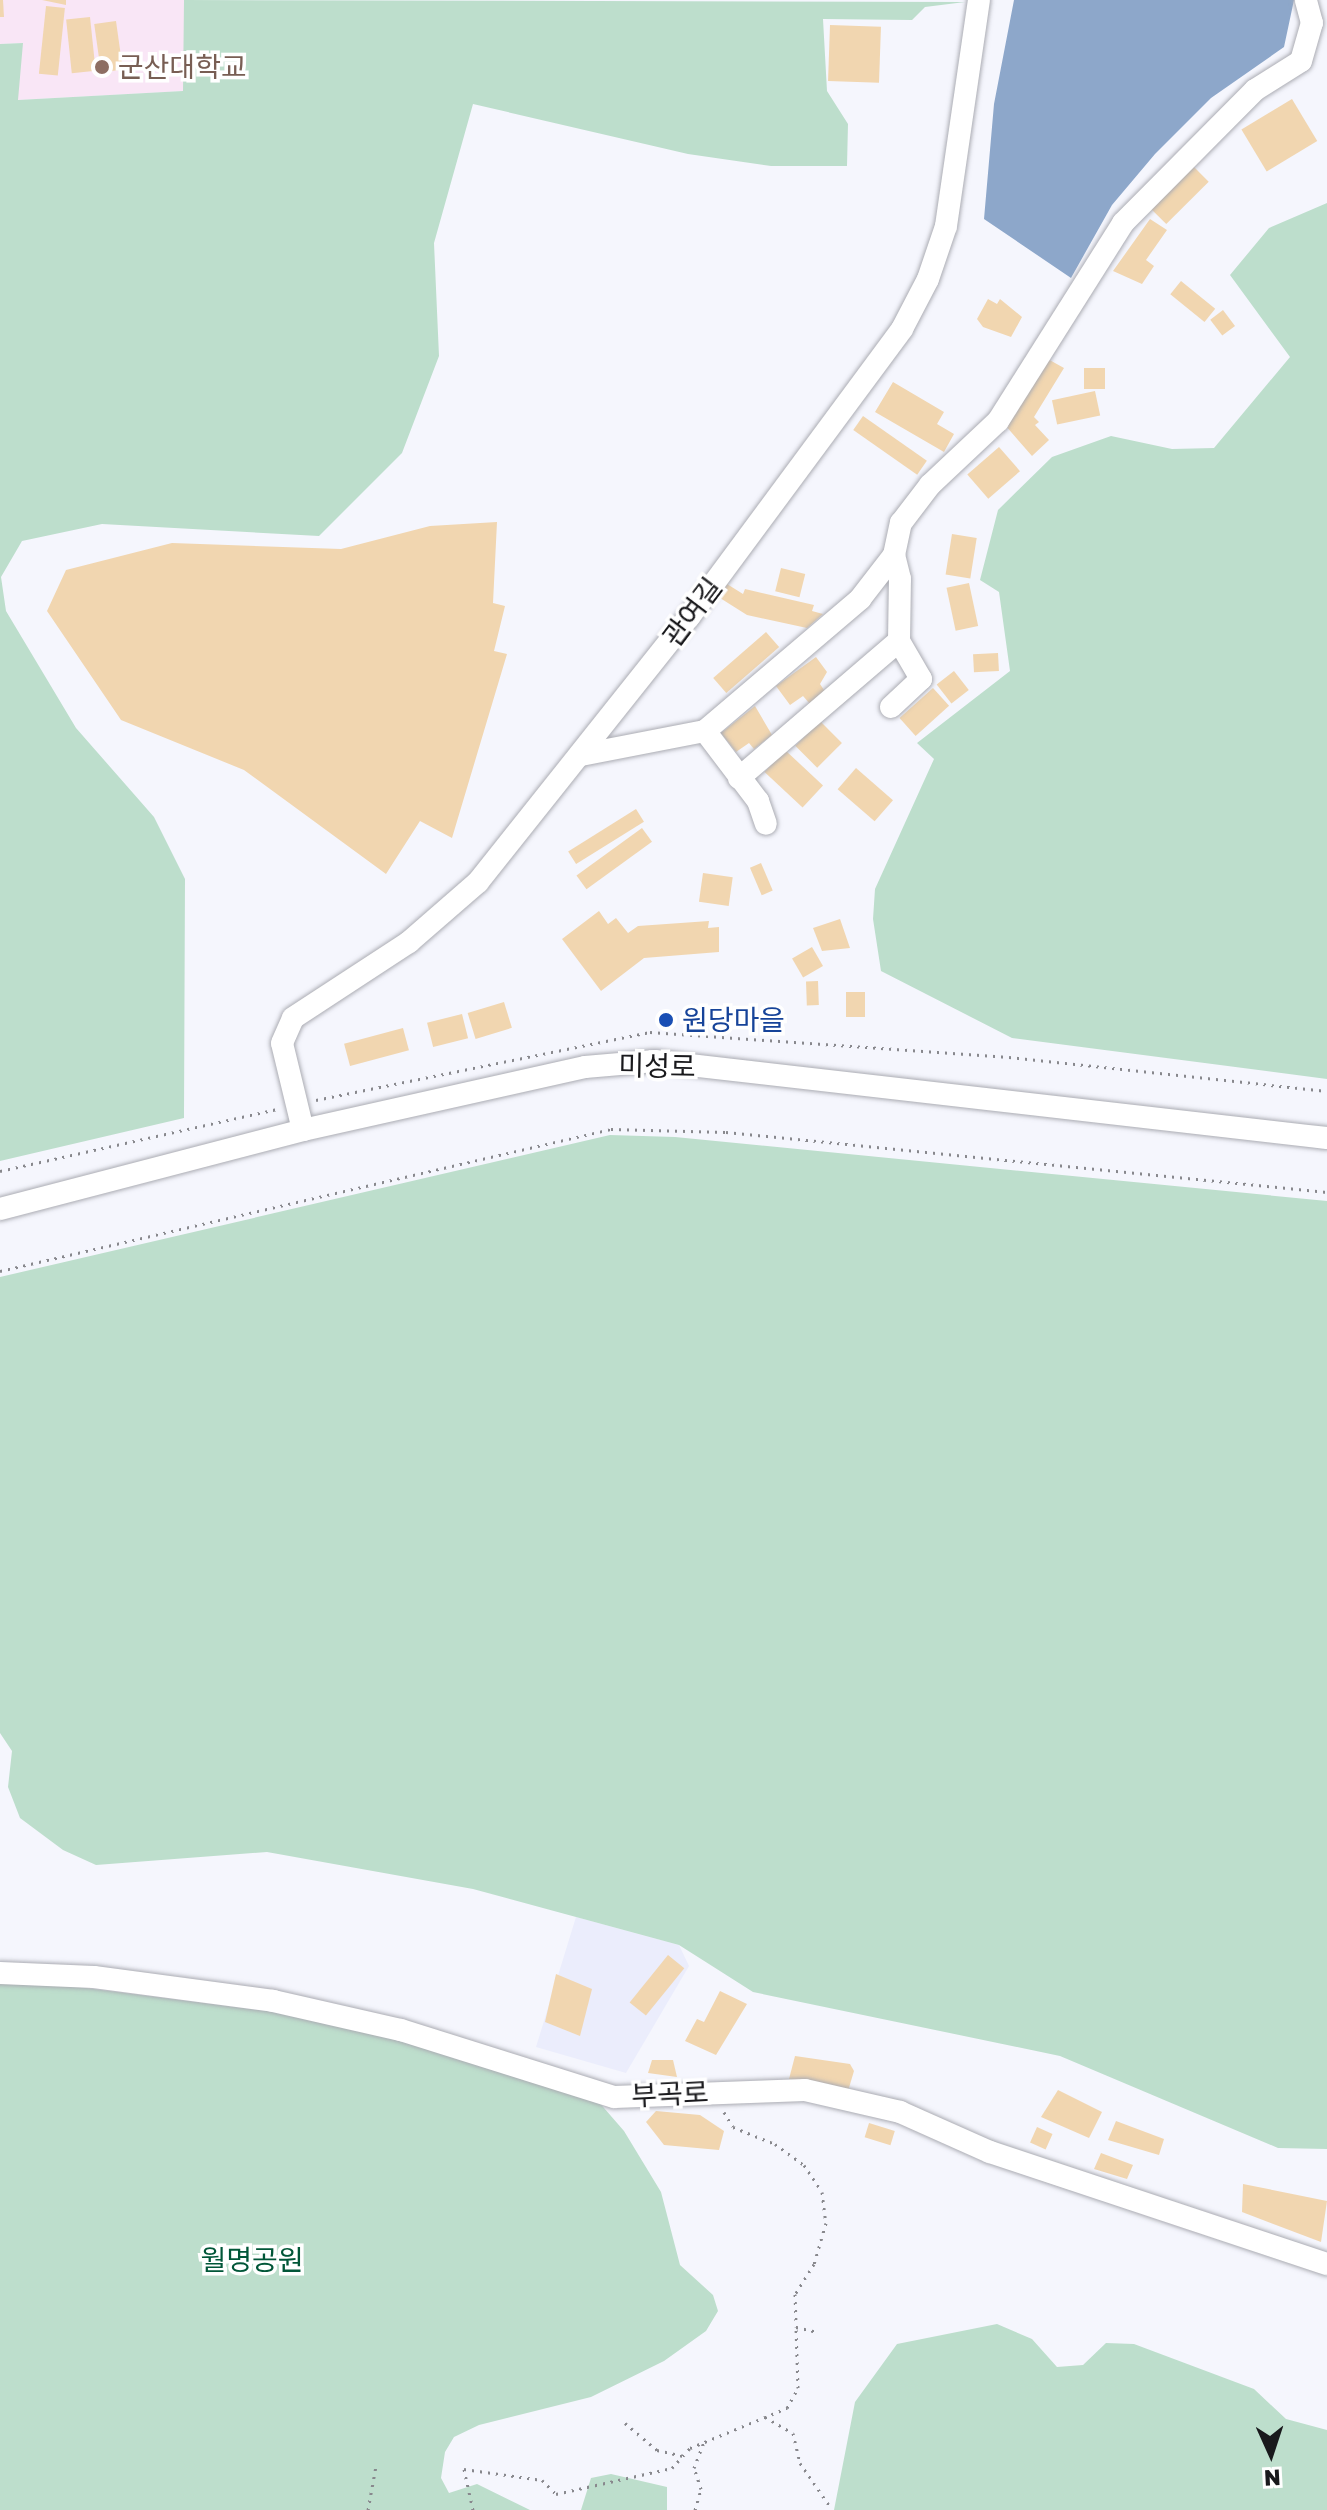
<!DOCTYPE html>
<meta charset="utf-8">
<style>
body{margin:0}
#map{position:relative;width:1327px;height:2510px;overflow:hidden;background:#f5f6fd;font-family:"Golos Text","Noto Sans KR",sans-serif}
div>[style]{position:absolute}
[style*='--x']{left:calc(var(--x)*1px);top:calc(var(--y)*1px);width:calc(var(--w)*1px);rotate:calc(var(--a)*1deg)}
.built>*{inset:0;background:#ebedfc}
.education>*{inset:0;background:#f9e6f6}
.green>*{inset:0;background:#bddecc}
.water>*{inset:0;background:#8da7ca}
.building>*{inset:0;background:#f1d6b0;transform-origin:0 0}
.path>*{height:3px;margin-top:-1.5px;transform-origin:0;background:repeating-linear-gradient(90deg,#88888d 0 2px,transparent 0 8px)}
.roads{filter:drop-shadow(0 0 2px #abacb3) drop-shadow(0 0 2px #abacb3)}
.minor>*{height:22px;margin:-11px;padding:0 11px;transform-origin:11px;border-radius:11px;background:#fff}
.dots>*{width:22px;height:22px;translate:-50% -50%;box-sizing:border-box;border:4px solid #fff;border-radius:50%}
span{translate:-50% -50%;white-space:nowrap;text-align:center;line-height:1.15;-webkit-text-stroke:7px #fff;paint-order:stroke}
.education-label{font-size:28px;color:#785e54}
.left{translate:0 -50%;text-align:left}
.street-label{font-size:28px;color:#19191c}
.transit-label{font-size:28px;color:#164399}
.park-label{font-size:28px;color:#015638}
.north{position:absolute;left:1231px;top:2414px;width:80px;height:80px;-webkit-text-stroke:6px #fff;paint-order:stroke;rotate:177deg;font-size:22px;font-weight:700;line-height:32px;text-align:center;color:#19191c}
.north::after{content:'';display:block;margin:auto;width:28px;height:36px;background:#19191c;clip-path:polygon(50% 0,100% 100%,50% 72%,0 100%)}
</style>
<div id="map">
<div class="built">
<i style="clip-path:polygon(576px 1917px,679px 1945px,689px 1966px,626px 2073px,536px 2047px)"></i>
</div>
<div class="education">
<i style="clip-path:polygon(0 0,184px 0,184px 91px,17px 100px,22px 43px,0 44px)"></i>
</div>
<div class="green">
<i style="clip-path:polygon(184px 0,965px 2px,925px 7px,912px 20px,823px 19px,827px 91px,848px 124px,847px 166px,771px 166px,688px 154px,473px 104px,434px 243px,439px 356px,402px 453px,319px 536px,102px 524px,22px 541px,1px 577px,6px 611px,76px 728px,154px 817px,185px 879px,184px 1118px,0 1161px,0 44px,23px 43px,18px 100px,183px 91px)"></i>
<i style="clip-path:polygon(1327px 203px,1327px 1079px,1012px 1038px,881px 971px,873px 919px,875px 889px,934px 759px,917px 743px,1010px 671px,999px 592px,980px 580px,998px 510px,1052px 457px,1111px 436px,1172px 449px,1214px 448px,1290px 357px,1230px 275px,1269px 228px)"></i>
<i style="clip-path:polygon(610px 1135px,675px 1137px,1327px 1201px,1327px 2149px,1278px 2148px,1060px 2056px,753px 1992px,679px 1945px,473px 1889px,267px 1852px,96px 1865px,63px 1850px,20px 1818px,8px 1787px,12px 1751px,0 1733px,0 1277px)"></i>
<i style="clip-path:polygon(0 1977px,306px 2016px,450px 2050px,591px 2093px,624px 2131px,661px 2192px,680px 2265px,713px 2295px,718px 2311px,706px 2331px,664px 2361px,591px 2397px,479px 2425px,454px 2437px,445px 2452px,441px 2478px,449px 2493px,477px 2484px,530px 2510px,0 2510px)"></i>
<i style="clip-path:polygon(997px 2324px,1032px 2339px,1057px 2367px,1083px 2365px,1106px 2343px,1134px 2344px,1254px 2389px,1286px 2419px,1327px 2430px,1327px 2510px,834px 2510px,855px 2402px,897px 2344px)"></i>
<i style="clip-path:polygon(611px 2474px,667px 2487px,667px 2510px,581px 2510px,591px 2478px)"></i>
</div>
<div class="water">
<i style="clip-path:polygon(1014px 0,1294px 0,1284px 47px,1211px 98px,1155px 154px,1112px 205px,1071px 278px,984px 219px,994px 104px)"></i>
</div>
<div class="building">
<i style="clip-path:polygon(0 0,3px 0,4px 17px,0 17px)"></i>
<i style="clip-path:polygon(42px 0,66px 0,66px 5px)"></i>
<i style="left:46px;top:6px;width:19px;height:68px;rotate:6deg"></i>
<i style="left:90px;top:17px;width:54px;height:24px;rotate:84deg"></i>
<i style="left:116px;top:21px;width:49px;height:22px;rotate:82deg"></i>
<i style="left:830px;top:25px;width:51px;height:56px;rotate:2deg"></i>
<i style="left:1292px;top:99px;width:49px;height:59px;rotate:59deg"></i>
<i style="left:1191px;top:164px;width:25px;height:60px;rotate:45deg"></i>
<i style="clip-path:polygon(1150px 219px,1167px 230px,1146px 260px,1154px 266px,1142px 284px,1113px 271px)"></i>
<i style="left:1181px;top:281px;width:44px;height:17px;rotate:39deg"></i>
<i style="clip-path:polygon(988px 299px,997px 304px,1000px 299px,1022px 317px,1011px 337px,983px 327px,977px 319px)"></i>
<i style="left:1223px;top:310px;width:20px;height:16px;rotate:53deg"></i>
<i style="clip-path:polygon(1046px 358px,1064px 368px,1034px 417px,1039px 422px,1035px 425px,1049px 440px,1032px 456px,1005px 425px)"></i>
<i style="left:1084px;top:368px;width:21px;height:21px"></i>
<i style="clip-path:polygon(893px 382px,944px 412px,937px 424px,954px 434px,944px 452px,875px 412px)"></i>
<i style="left:1095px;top:391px;width:25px;height:44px;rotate:78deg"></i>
<i style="left:863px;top:416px;width:78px;height:17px;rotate:35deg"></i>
<i style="left:999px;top:447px;width:32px;height:42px;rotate:49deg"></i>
<i style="clip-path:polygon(497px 522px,493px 603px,505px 606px,494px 651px,507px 654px,452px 838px,420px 821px,386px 874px,244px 770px,121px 720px,47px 611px,66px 570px,172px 543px,341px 549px,430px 526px)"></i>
<i style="left:952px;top:534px;width:25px;height:41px;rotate:9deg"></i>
<i style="left:781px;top:568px;width:25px;height:24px;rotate:14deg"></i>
<i style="left:969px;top:583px;width:44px;height:23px;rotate:78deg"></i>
<i style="clip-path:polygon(727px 584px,743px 594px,745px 589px,814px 605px,812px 611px,823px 614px,807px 628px,747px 615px,720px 598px)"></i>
<i style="left:766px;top:632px;width:20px;height:70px;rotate:49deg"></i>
<i style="left:998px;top:653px;width:18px;height:25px;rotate:87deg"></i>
<i style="clip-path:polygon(816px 657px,827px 672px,820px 684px,826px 693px,810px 704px,803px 696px,790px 705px,776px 686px)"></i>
<i style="left:954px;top:671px;width:24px;height:22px;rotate:52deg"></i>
<i style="left:933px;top:688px;width:24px;height:45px;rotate:48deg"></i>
<i style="clip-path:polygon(755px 706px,772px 735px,754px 749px,749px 743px,736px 752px,721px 733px)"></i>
<i style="left:820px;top:721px;width:31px;height:35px;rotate:45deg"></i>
<i style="left:785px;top:750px;width:52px;height:30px;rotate:43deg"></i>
<i style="left:856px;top:768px;width:49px;height:28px;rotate:41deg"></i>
<i style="left:636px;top:809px;width:15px;height:80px;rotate:58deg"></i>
<i style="left:642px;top:828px;width:17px;height:81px;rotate:54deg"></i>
<i style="left:761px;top:863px;width:30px;height:12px;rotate:67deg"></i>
<i style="left:703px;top:873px;width:30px;height:29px;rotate:8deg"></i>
<i style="clip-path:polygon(599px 911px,608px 924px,616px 918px,628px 933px,638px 926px,709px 921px,708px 928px,719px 927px,719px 952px,644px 958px,601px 991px,562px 939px)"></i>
<i style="clip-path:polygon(840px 919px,850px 948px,822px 951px,813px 928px)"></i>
<i style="left:812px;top:947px;width:22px;height:23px;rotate:60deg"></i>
<i style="left:818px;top:981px;width:24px;height:12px;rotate:88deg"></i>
<i style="left:846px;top:992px;width:19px;height:25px"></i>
<i style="left:504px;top:1002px;width:27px;height:38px;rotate:73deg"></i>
<i style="left:462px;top:1014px;width:25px;height:36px;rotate:76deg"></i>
<i style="left:403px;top:1028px;width:23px;height:61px;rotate:75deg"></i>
<i style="left:668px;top:1955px;width:21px;height:61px;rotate:39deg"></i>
<i style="clip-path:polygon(556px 1974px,592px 1989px,580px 2036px,545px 2022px)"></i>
<i style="clip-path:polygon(720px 1991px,747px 2004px,716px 2055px,685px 2041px,697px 2019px,704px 2022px)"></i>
<i style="clip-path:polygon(795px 2056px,850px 2064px,854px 2071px,848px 2091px,789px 2079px)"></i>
<i style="clip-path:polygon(652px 2060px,673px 2060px,677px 2077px,648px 2073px)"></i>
<i style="clip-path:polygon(1058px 2090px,1102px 2112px,1089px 2138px,1041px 2117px)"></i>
<i style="clip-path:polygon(656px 2111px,700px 2115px,724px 2131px,719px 2150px,664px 2145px,646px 2122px)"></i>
<i style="clip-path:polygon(1116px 2121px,1164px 2139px,1159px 2155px,1108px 2140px)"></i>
<i style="left:869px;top:2123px;width:27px;height:15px;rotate:17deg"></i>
<i style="left:1037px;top:2127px;width:17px;height:17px;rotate:24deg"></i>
<i style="clip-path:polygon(1101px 2153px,1133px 2165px,1127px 2179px,1094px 2169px)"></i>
<i style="clip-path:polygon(1243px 2184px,1327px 2201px,1321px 2242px,1242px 2212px)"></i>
</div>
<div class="path">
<i style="--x:316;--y:1100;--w:341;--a:-11.5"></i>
<i style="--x:650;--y:1032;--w:360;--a:4"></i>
<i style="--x:1009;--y:1057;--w:320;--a:6.1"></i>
<i style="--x:0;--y:1171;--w:284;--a:-12.6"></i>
<i style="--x:0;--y:1271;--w:627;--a:-13.08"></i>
<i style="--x:611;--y:1129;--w:115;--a:1.5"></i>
<i style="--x:726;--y:1132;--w:604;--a:5.7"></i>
<i style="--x:724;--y:2112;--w:17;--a:59"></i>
<i style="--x:733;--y:2127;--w:45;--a:22"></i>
<i style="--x:775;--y:2144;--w:36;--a:36"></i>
<i style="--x:804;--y:2165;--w:32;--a:56"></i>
<i style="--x:822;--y:2192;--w:31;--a:83"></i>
<i style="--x:826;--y:2223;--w:43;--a:106.3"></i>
<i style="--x:814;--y:2264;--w:36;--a:122"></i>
<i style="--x:795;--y:2294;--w:33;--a:88"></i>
<i style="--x:796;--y:2327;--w:23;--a:13"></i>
<i style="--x:765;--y:2417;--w:32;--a:30"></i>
<i style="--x:793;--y:2433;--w:31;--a:77"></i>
<i style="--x:800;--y:2463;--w:55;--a:55.4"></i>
<i style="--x:625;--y:2423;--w:42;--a:40.2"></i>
<i style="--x:657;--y:2450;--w:27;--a:13"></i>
<i style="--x:368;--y:2510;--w:45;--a:-79.7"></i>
<i style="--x:473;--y:2510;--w:42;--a:-102.4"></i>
<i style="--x:464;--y:2469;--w:79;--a:8"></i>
<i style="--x:542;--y:2480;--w:20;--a:45"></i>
<i style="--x:556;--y:2494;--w:119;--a:-12.6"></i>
<i style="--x:672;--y:2468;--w:27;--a:-48"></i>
<i style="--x:690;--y:2448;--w:105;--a:-22.4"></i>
<i style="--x:787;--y:2408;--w:23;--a:-61"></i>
<i style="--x:798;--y:2388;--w:61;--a:-91.9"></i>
<i style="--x:695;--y:2510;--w:22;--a:-74"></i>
<i style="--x:701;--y:2489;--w:22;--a:-108"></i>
<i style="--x:694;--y:2468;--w:28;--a:-69"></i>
</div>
<div class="roads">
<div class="minor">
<i style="--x:891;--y:707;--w:41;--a:-43"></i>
<i style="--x:921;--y:679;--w:44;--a:-120.1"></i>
<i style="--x:705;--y:731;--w:88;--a:52.9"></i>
<i style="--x:758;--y:801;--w:24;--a:71"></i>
<i style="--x:581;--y:755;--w:126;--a:-11"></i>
<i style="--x:705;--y:731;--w:204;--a:-40.4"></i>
<i style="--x:860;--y:599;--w:56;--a:-52.3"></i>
<i style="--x:894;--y:555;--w:33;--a:-78"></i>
<i style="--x:901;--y:523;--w:48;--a:-52.7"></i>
<i style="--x:930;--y:485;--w:93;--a:-43.3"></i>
<i style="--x:998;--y:421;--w:234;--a:-57.7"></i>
<i style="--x:1123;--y:223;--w:187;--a:-45.2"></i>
<i style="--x:1255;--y:90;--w:54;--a:-32.2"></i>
<i style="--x:1301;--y:61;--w:40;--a:-74"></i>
<i style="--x:1312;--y:23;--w:24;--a:-105"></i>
<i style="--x:739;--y:778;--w:211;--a:-40.6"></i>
<i style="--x:899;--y:641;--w:62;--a:-89.1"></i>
<i style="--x:900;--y:579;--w:25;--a:-104"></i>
<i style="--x:303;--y:1130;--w:89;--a:-103.6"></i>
<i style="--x:282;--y:1043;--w:27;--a:-66"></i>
<i style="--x:293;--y:1018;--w:139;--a:-33.2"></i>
<i style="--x:409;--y:942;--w:91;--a:-41"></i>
<i style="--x:478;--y:882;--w:339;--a:-51.5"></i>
<i style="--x:689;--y:617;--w:358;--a:-53.5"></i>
<i style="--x:902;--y:329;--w:56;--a:-62.5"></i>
<i style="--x:928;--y:279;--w:56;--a:-71.2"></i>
<i style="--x:946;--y:226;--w:228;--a:-81.7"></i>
<i style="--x:0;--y:1209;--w:313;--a:-14.6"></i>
<i style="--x:303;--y:1130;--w:289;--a:-12.6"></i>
<i style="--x:585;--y:1067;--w:70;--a:-4.9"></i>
<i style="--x:655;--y:1061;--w:676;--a:6.54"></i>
<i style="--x:0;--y:1973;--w:94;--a:2.4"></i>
<i style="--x:94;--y:1977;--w:181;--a:7.6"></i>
<i style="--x:273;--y:2001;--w:131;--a:12.8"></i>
<i style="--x:401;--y:2030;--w:223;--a:17.5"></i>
<i style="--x:614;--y:2097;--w:191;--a:-2.1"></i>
<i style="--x:805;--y:2090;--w:98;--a:13"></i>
<i style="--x:900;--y:2112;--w:98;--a:24"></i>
<i style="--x:990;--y:2152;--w:355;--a:18.4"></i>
</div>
</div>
<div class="dots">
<i style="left:102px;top:67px;background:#8d6e63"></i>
<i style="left:666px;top:1020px;background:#1a4fb4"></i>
</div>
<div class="education-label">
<span class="left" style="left:118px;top:67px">군산대학교</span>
</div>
<div class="street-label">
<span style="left:692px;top:612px;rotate:-53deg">관여길</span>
<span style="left:657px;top:1066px;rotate:1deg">미성로</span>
<span style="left:670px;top:2094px;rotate:-3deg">부곡로</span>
</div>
<div class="transit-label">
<span class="left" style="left:682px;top:1020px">원당마을</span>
</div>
<div class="park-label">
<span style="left:252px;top:2260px">월명공원</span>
</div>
<div class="north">N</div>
</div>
